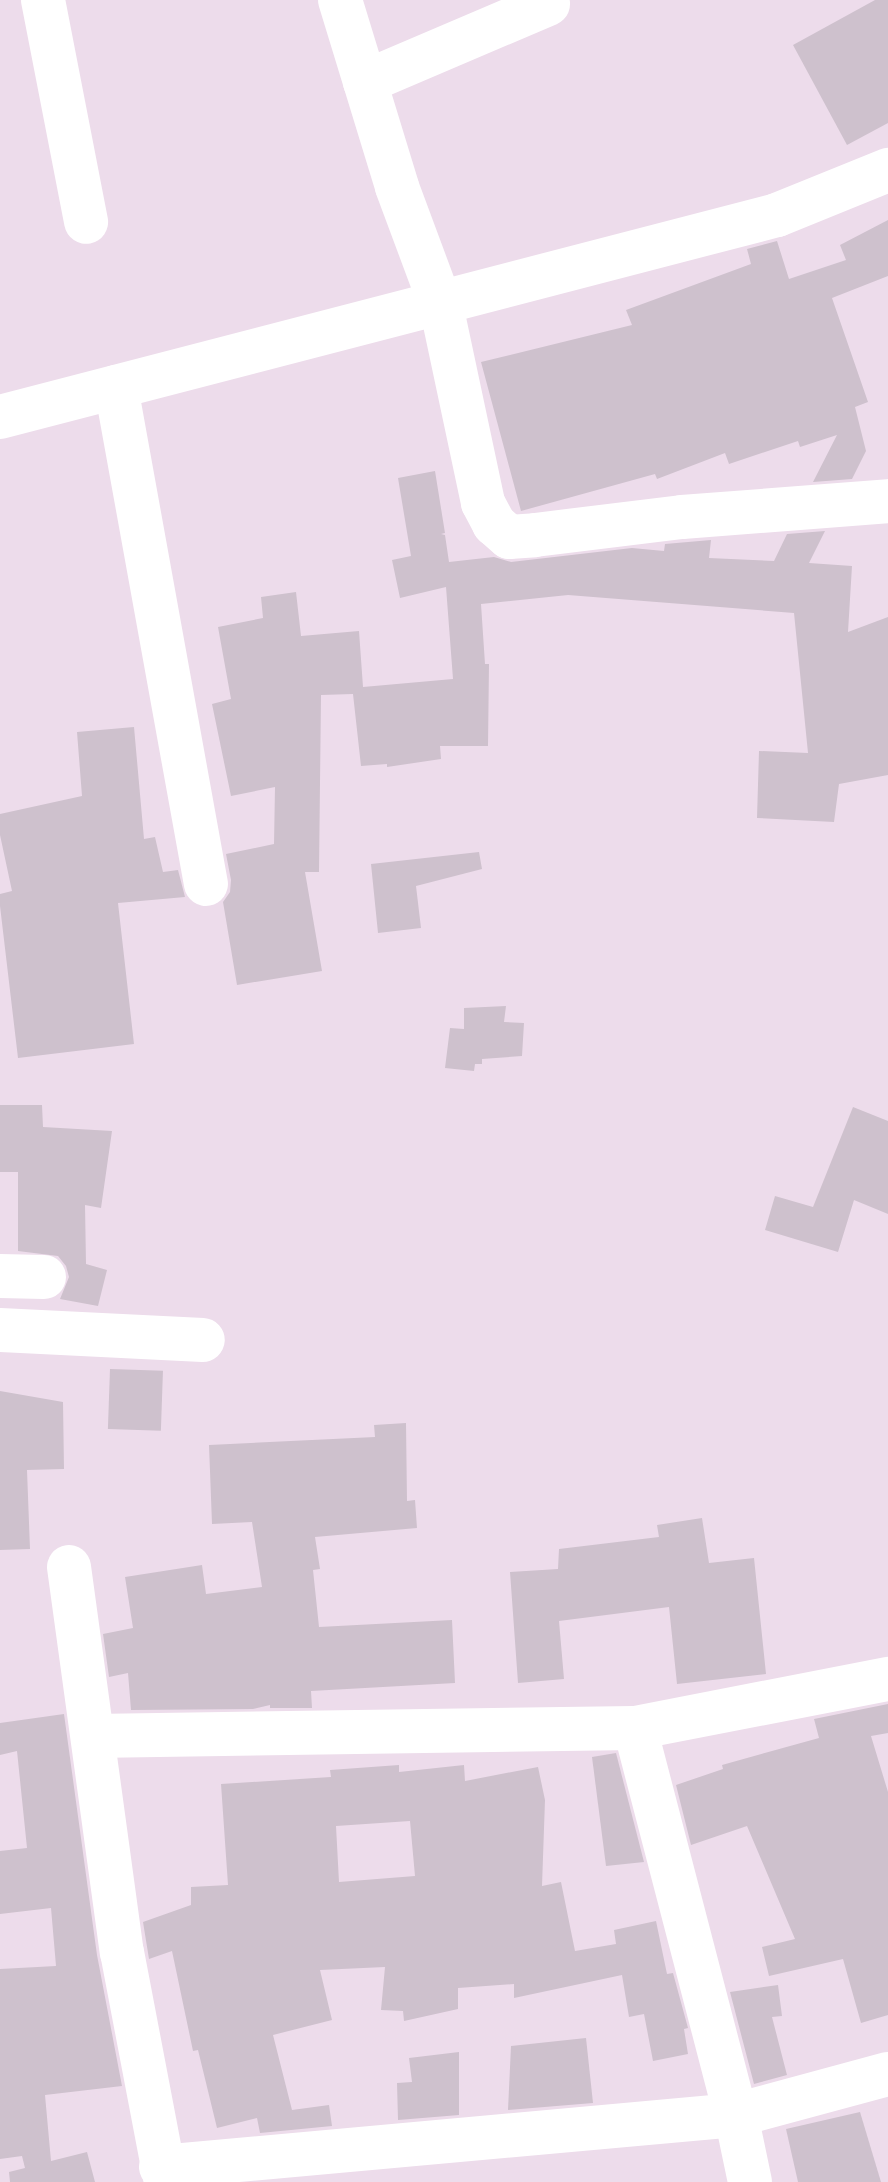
<!DOCTYPE html>
<style>
body{margin:0}
#map{position:relative;width:888px;height:2182px;overflow:hidden;background:#eddceb;font-family:Rubik,sans-serif}
div>[style]{position:absolute}
[style*='--x']{left:calc(var(--x)*1px);top:calc(var(--y)*1px);width:calc(var(--w)*1px);rotate:calc(var(--a)*1deg)}
.building>*{inset:0;background:#cec1cd;transform-origin:0 0}
.minor>*{height:44px;margin:-22px;padding:0 22px;transform-origin:22px;border-radius:22px;background:#fff}
span{translate:-50% -50%;white-space:nowrap;text-align:center;line-height:1.15;-webkit-text-stroke:6px #fff;paint-order:stroke}
</style>
<div id="map">
<div class="building">
<i style="clip-path:polygon(875px 0,888px 0,888px 123px,847px 145px,793px 45px)"></i>
<i style="clip-path:polygon(888px 220px,888px 276px,832px 298px,868px 402px,855px 407px,866px 451px,852px 479px,813px 482px,837px 435px,800px 447px,798px 441px,729px 464px,725px 453px,657px 479px,655px 474px,521px 511px,481px 362px,632px 325px,626px 310px,751px 264px,747px 249px,777px 241px,789px 279px,846px 260px,840px 245px)"></i>
<i style="clip-path:polygon(435px 471px,445px 533px,441px 534px,445px 535px,449px 562px,494px 557px,511px 562px,632px 548px,664px 551px,665px 544px,711px 540px,709px 558px,774px 561px,787px 534px,825px 531px,809px 563px,852px 566px,848px 632px,888px 617px,888px 775px,839px 784px,834px 822px,757px 818px,759px 751px,808px 753px,794px 613px,568px 595px,481px 604px,485px 664px,489px 664px,488px 746px,440px 746px,441px 759px,387px 767px,387px 764px,361px 766px,353px 694px,321px 695px,319px 872px,305px 872px,322px 971px,237px 985px,223px 902px,230px 892px,231px 880px,226px 854px,274px 844px,275px 787px,231px 796px,212px 704px,231px 699px,218px 627px,263px 618px,261px 597px,296px 592px,301px 636px,359px 631px,363px 687px,453px 679px,446px 587px,400px 598px,392px 560px,411px 556px,398px 478px)"></i>
<i style="clip-path:polygon(134px 727px,144px 839px,155px 837px,163px 872px,178px 870px,185px 897px,118px 903px,134px 1044px,18px 1058px,0 906px,0 894px,12px 891px,0 835px,0 814px,82px 796px,77px 732px)"></i>
<i style="clip-path:polygon(479px 852px,482px 869px,416px 886px,421px 928px,378px 933px,371px 864px)"></i>
<i style="clip-path:polygon(506px 1006px,504px 1022px,524px 1023px,522px 1056px,482px 1059px,482px 1064px,475px 1064px,474px 1071px,445px 1068px,450px 1028px,464px 1029px,464px 1008px)"></i>
<i style="clip-path:polygon(0 1105px,42px 1105px,43px 1127px,112px 1131px,101px 1208px,85px 1205px,86px 1264px,107px 1270px,98px 1306px,60px 1299px,69px 1277px,66px 1266px,58px 1256px,18px 1251px,18px 1172px,0 1172px)"></i>
<i style="clip-path:polygon(853px 1107px,888px 1121px,888px 1214px,854px 1200px,838px 1252px,765px 1230px,775px 1196px,813px 1207px)"></i>
<i style="left:110px;top:1369px;width:53px;height:60px;rotate:2deg"></i>
<i style="clip-path:polygon(0 1391px,63px 1402px,64px 1469px,27px 1470px,30px 1549px,0 1550px)"></i>
<i style="clip-path:polygon(406px 1423px,407px 1501px,415px 1500px,417px 1528px,315px 1537px,320px 1569px,313px 1570px,319px 1627px,452px 1620px,455px 1683px,311px 1691px,312px 1708px,270px 1708px,270px 1705px,253px 1709px,131px 1710px,128px 1673px,109px 1677px,103px 1634px,133px 1628px,125px 1577px,202px 1565px,206px 1594px,262px 1587px,252px 1522px,212px 1524px,209px 1445px,375px 1437px,374px 1425px)"></i>
<i style="clip-path:polygon(702px 1518px,709px 1563px,754px 1558px,766px 1674px,677px 1684px,669px 1607px,559px 1621px,564px 1679px,518px 1683px,510px 1572px,558px 1569px,559px 1549px,659px 1537px,657px 1525px)"></i>
<i style="clip-path:polygon(888px 1704px,888px 1733px,871px 1736px,888px 1792px,888px 2015px,861px 2023px,843px 1959px,769px 1976px,762px 1947px,795px 1939px,747px 1826px,691px 1845px,676px 1785px,723px 1769px,722px 1765px,819px 1738px,814px 1719px)"></i>
<i style="clip-path:polygon(64px 1714px,97px 1955px,122px 2086px,45px 2095px,51px 2161px,87px 2152px,95px 2182px,10px 2182px,9px 2172px,25px 2168px,22px 2156px,0 2159px,0 1969px,56px 1966px,51px 1908px,0 1914px,0 1851px,27px 1848px,17px 1751px,0 1755px,0 1723px)"></i>
<i style="clip-path:polygon(616px 1753px,644px 1862px,606px 1866px,592px 1757px)"></i>
<i style="clip-path:polygon(evenodd,399px 1765px,399px 1772px,464px 1765px,465px 1781px,538px 1767px,545px 1800px,542px 1886px,561px 1882px,575px 1951px,616px 1944px,614px 1930px,656px 1921px,667px 1974px,673px 1973px,688px 2028px,684px 2029px,688px 2054px,653px 2061px,644px 2014px,629px 2017px,622px 1975px,514px 1998px,514px 1984px,458px 1988px,458px 2009px,404px 2021px,403px 2011px,381px 2010px,385px 1967px,320px 1970px,332px 2020px,273px 2035px,292px 2110px,329px 2105px,332px 2126px,260px 2133px,257px 2118px,217px 2128px,198px 2050px,193px 2051px,172px 1951px,149px 1959px,143px 1922px,191px 1905px,191px 1887px,228px 1885px,221px 1784px,331px 1777px,330px 1770px,399px 1765px,410px 1821px,415px 1876px,339px 1882px,336px 1826px,410px 1821px)"></i>
<i style="clip-path:polygon(778px 1985px,782px 2016px,772px 2017px,787px 2075px,754px 2084px,730px 1992px)"></i>
<i style="clip-path:polygon(586px 2038px,593px 2103px,508px 2110px,511px 2046px)"></i>
<i style="clip-path:polygon(459px 2052px,459px 2115px,398px 2120px,397px 2083px,412px 2082px,409px 2058px)"></i>
<i style="clip-path:polygon(860px 2112px,881px 2182px,798px 2182px,786px 2129px)"></i>
</div>
<div class="minor">
<i style="--x:43;--y:0;--w:226;--a:79"></i>
<i style="--x:340;--y:0;--w:195;--a:73"></i>
<i style="--x:397;--y:187;--w:126;--a:69.6"></i>
<i style="--x:441;--y:305;--w:202;--a:78"></i>
<i style="--x:483;--y:503;--w:24;--a:62"></i>
<i style="--x:494;--y:524;--w:20;--a:41"></i>
<i style="--x:509;--y:537;--w:26;--a:-4"></i>
<i style="--x:535;--y:535;--w:148;--a:-7"></i>
<i style="--x:682;--y:517;--w:207;--a:-4.4"></i>
<i style="--x:365;--y:82;--w:199;--a:-23.1"></i>
<i style="--x:116;--y:387;--w:505;--a:79.74"></i>
<i style="--x:0;--y:417;--w:803;--a:-14.57"></i>
<i style="--x:777;--y:215;--w:120;--a:-22.1"></i>
<i style="--x:0;--y:1276;--w:44;--a:1.3"></i>
<i style="--x:0;--y:1330;--w:203;--a:2.8"></i>
<i style="--x:69;--y:1567;--w:389;--a:82.2"></i>
<i style="--x:122;--y:1952;--w:234;--a:79.2"></i>
<i style="--x:635;--y:1728;--w:400;--a:75.4"></i>
<i style="--x:736;--y:2115;--w:68;--a:78.2"></i>
<i style="--x:93;--y:1736;--w:542;--a:-0.85"></i>
<i style="--x:635;--y:1728;--w:258;--a:-11"></i>
<i style="--x:161;--y:2167;--w:577;--a:-5.17"></i>
<i style="--x:736;--y:2115;--w:157;--a:-15.1"></i>
</div>
</div>
